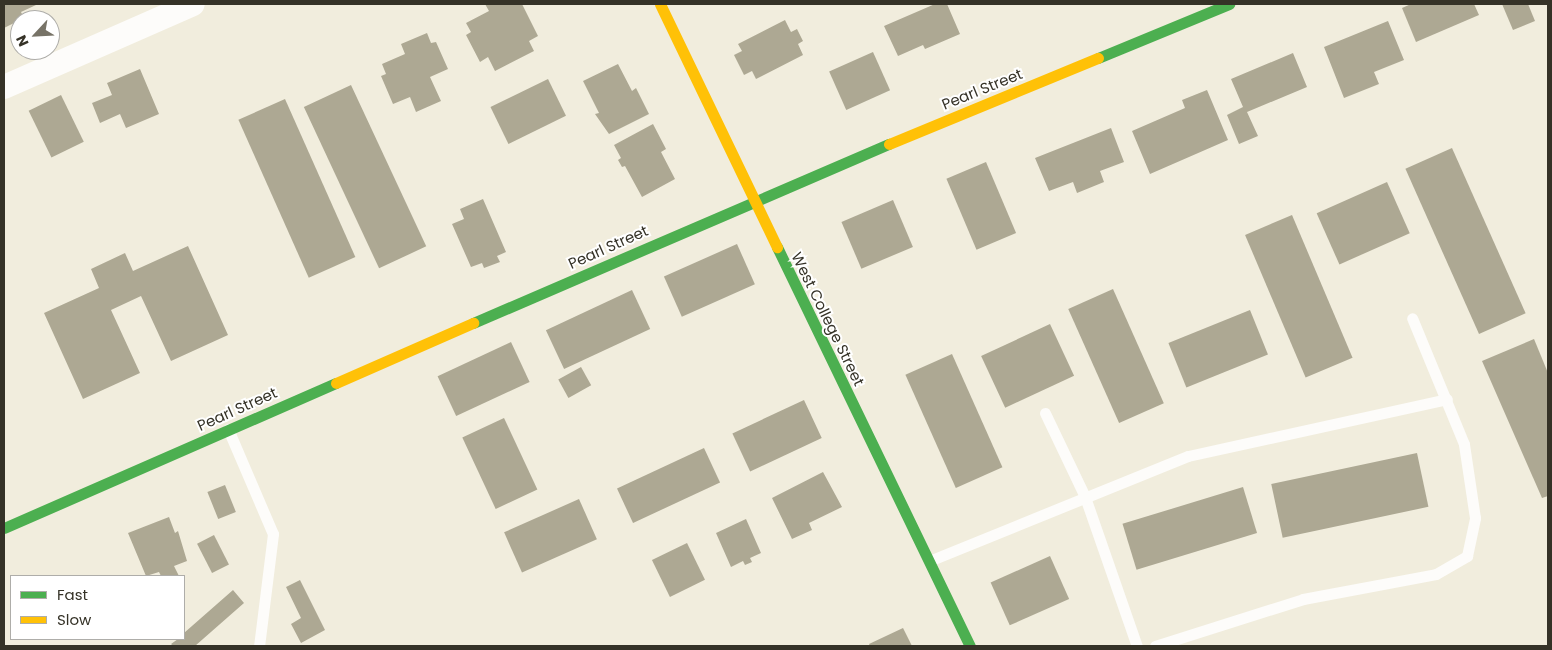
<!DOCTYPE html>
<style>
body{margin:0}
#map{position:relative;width:1552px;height:650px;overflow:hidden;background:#f1eddd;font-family:Poppins,sans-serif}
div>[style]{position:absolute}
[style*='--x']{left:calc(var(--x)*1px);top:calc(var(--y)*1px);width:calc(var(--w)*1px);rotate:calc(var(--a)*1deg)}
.building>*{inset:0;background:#ada893;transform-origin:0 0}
.lane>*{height:11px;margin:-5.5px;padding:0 5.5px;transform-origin:5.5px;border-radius:5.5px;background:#fdfcfa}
.street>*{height:24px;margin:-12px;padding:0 12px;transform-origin:12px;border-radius:12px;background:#fdfcfa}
.fast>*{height:11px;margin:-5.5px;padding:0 5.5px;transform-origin:5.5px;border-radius:5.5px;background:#4caf50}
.slow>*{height:11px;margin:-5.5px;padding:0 5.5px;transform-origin:5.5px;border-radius:5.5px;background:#ffc107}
span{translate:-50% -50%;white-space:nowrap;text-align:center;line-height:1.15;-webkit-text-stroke:4px #fff;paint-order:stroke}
.street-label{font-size:15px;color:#353227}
.frame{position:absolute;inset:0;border:5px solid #353227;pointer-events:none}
.legend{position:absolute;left:10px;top:575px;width:175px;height:65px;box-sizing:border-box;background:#fff;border:1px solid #aeada9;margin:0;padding:6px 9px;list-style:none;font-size:15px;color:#353227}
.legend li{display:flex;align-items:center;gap:10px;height:25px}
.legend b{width:25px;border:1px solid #aeada9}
.north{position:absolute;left:10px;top:10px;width:50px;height:50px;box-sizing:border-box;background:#fff;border:1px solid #aeada9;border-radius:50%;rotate:245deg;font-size:14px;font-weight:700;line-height:20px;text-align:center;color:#353227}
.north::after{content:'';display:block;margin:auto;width:18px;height:22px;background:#777367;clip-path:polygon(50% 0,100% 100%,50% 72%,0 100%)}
</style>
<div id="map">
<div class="building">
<i style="clip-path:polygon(4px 4px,35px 4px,36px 5px,21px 12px,24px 18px,4px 28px)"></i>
<i style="clip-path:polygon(485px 4px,522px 4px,538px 36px,529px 41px,534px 51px,495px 71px,488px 57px,480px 62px,466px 35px,471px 32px,466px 23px,489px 11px)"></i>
<i style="clip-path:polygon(935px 4px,947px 4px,960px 34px,925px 49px,923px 45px,898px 56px,884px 26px)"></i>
<i style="clip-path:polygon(1411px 4px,1474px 4px,1479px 15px,1416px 42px,1402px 8px)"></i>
<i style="clip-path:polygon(1502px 4px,1528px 4px,1535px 21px,1513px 30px)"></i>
<i style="clip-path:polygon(785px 20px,791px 32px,797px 29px,803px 41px,798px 44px,803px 55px,756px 79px,752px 71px,744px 75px,734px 55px,742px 51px,738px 44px)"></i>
<i style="clip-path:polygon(1388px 21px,1404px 60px,1374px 72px,1379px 84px,1344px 98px,1324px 47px)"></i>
<i style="clip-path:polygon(427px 33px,431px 43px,436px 42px,448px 69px,430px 77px,441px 101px,416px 112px,410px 97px,393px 104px,381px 76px,386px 74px,382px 64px,405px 54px,401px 44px)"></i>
<i style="left:873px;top:52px;width:42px;height:48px;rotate:66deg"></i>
<i style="clip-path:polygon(1293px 53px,1307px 87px,1247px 112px,1258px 136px,1239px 144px,1227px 115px,1243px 107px,1231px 79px)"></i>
<i style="clip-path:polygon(618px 64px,632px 91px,636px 88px,649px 114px,609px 134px,595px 114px,599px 113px,583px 81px)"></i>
<i style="clip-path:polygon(140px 69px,159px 114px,126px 128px,120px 114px,100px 123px,92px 103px,112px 95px,107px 83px)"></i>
<i style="left:548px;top:79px;width:41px;height:64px;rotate:64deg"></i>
<i style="left:351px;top:85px;width:178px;height:52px;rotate:65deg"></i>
<i style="clip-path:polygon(1207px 90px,1228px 140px,1150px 174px,1132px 131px,1185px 108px,1182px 100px)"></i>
<i style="left:61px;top:95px;width:52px;height:36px;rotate:64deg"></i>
<i style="left:285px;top:99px;width:173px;height:51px;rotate:66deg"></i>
<i style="clip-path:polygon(653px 124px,666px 149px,661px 152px,675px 179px,642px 197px,625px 166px,622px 167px,618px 160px,621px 158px,614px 145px)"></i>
<i style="clip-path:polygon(1111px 128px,1124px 162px,1100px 171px,1104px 182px,1077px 193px,1073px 182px,1049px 191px,1035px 158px)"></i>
<i style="left:1452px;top:148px;width:181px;height:51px;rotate:66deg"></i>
<i style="left:986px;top:162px;width:77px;height:43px;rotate:67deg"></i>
<i style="left:1387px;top:182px;width:56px;height:77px;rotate:66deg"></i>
<i style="clip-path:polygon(483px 199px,506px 252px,497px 256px,500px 262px,484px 268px,482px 263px,471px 267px,452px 224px,464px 219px,460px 209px)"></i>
<i style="left:893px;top:200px;width:51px;height:56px;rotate:67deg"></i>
<i style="left:1292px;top:215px;width:155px;height:51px;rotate:67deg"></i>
<i style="left:737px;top:244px;width:44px;height:80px;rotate:66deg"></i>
<i style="clip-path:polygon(188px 246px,228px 335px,171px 361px,141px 296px,111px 310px,140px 373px,83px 399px,44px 313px,99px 288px,91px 269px,125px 253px,133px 271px)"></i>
<i style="left:1113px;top:289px;width:125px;height:49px;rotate:66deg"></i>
<i style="left:632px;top:290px;width:43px;height:95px;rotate:65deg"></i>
<i style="left:1250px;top:310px;width:48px;height:88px;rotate:68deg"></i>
<i style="left:1050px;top:324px;width:57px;height:76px;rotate:65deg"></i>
<i style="clip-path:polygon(1534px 339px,1548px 373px,1548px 496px,1542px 498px,1482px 361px)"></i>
<i style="left:511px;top:342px;width:44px;height:81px;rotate:65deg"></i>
<i style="left:952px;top:354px;width:124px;height:51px;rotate:66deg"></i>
<i style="left:581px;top:367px;width:21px;height:26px;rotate:61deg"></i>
<i style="left:804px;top:400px;width:42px;height:79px;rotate:65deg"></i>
<i style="left:504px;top:418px;width:79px;height:46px;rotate:65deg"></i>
<i style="left:704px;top:448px;width:38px;height:96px;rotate:65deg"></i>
<i style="left:1417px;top:453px;width:55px;height:149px;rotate:78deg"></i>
<i style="clip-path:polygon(823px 472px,842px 507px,809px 523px,812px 530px,792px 539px,772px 498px)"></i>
<i style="left:225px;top:485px;width:29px;height:19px;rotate:68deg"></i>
<i style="left:1243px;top:487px;width:48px;height:126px;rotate:73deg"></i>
<i style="left:579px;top:499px;width:44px;height:82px;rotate:66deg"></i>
<i style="clip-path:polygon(169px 517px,175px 533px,178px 531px,187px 561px,174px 566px,179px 576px,161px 576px,159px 572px,146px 576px,128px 533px)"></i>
<i style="clip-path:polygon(746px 519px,761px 553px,750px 558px,752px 562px,745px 565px,743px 561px,731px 567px,716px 533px)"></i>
<i style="left:214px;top:535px;width:33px;height:19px;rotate:63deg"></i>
<i style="left:687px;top:543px;width:41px;height:39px;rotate:64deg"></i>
<i style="left:1050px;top:556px;width:47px;height:65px;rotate:66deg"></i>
<i style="clip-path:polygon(300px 580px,325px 630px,301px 643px,291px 624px,301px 618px,286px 587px)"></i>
<i style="clip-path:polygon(233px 590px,244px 603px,195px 646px,173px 646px,171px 644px,178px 639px,184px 639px,184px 633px)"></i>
<i style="clip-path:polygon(903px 628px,912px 646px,870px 646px,869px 644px)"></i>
</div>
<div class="lane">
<i style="--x:1045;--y:413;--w:93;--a:64.5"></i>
<i style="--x:1085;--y:497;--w:158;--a:70.8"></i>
<i style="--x:228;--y:429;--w:114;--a:66.8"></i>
<i style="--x:273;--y:534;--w:113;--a:97.1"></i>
<i style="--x:929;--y:561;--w:279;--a:-22.1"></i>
<i style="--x:1188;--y:456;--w:265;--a:-12.4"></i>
<i style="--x:1155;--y:646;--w:155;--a:-17.6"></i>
<i style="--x:1303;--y:599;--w:135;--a:-10.6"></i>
<i style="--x:1436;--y:574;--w:36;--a:-30"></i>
<i style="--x:1467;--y:556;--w:39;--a:-78"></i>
<i style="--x:1475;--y:518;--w:75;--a:-98.5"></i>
<i style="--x:1464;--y:444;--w:136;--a:-112.4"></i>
</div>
<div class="street">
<i style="--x:4;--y:87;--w:206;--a:-23.7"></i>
</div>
<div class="fast">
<i style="--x:1098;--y:58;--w:142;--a:-22.4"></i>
<i style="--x:777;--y:247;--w:443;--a:64.2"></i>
<i style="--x:473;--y:323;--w:453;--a:-23.3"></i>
<i style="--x:4;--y:528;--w:362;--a:-23.6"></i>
</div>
<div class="slow">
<i style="--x:660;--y:4;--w:270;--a:64.3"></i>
<i style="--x:889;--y:144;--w:226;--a:-22.4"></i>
<i style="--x:336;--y:383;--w:150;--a:-23.7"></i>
</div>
<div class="street-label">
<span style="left:982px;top:89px;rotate:-22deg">Pearl Street</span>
<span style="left:608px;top:247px;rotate:-24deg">Pearl Street</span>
<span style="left:828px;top:319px;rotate:64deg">West College Street</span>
<span style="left:237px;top:409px;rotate:-24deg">Pearl Street</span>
</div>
<div class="frame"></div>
<ul class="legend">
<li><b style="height:6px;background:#4caf50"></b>Fast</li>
<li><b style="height:6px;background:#ffc107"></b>Slow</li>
</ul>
<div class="north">N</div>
</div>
